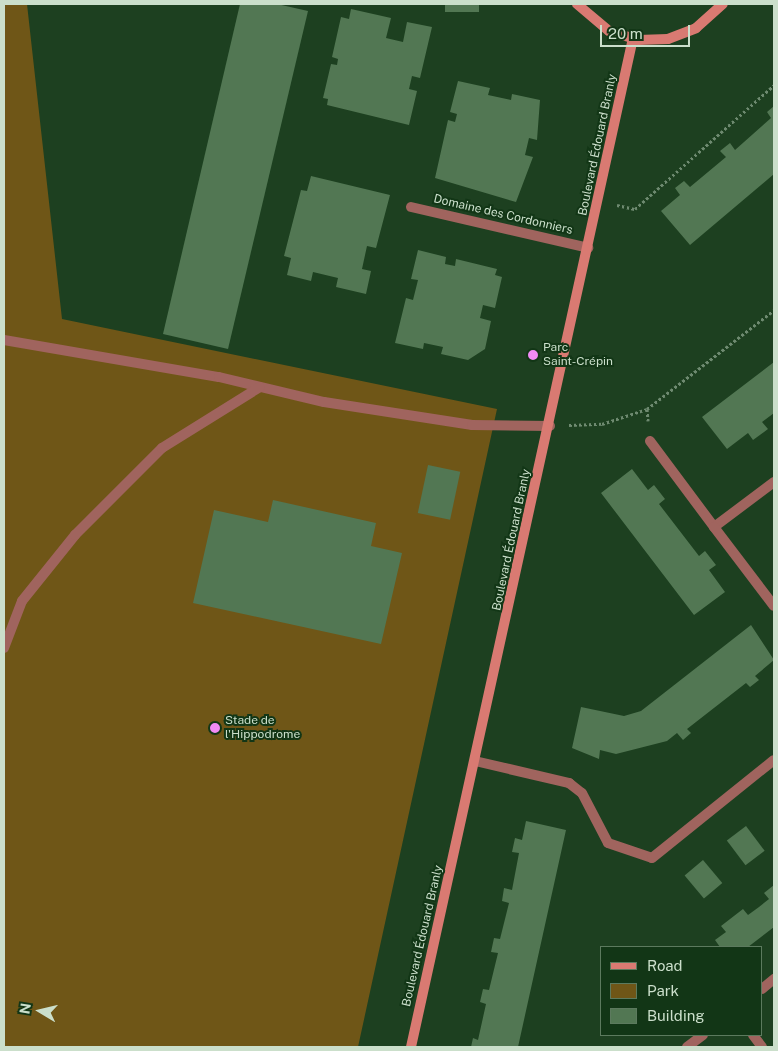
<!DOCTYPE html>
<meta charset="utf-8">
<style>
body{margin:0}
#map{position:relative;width:778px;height:1051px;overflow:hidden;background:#1d4020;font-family:"Public Sans",sans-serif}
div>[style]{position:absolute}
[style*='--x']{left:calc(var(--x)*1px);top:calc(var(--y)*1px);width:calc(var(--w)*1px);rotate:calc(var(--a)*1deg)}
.green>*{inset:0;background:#6f5617}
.building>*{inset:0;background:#527753;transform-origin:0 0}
.path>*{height:3px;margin-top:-1.5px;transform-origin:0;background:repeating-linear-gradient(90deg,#6e8a70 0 2.5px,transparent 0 5px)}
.lane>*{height:10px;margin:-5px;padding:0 5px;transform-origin:5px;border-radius:5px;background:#a0645e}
.street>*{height:10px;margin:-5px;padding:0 5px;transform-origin:5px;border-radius:5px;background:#a0645e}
.secondary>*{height:10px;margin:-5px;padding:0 5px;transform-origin:5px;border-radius:5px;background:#d97a72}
.dots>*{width:14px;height:14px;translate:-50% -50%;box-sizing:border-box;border:2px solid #123616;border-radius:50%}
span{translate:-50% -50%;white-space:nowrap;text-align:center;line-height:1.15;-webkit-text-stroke:4px #123616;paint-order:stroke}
.street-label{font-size:12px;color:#cbdfcb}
.poi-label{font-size:12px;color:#cbdfcb}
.left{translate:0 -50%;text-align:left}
.frame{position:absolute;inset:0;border:5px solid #cbdfcb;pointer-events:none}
.legend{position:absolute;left:600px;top:946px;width:162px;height:90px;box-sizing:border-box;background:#123616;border:1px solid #5c7a5e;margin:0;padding:6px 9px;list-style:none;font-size:15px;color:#cbdfcb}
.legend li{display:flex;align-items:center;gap:10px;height:25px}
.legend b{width:25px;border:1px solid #5c7a5e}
.north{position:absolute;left:15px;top:986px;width:50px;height:50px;-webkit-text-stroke:4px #123616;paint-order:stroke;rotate:279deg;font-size:14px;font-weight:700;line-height:20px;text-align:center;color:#cbdfcb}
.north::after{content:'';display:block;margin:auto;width:18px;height:22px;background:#cbdfcb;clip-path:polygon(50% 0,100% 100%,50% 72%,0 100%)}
.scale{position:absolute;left:600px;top:25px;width:90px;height:22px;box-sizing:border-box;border:2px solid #cbdfcb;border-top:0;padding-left:6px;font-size:15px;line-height:18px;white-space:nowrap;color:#cbdfcb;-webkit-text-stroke:4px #123616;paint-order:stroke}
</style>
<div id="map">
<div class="green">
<i style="clip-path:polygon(4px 4px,27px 4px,62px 319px,497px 409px,358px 1047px,4px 1047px)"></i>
</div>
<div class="building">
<i style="clip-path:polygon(240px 4px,277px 4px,308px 11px,228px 349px,163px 334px)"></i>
<i style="left:445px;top:4px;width:34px;height:8px"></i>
<i style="clip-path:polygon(351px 9px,391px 18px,386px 38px,403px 42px,407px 22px,432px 27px,420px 78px,412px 76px,409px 89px,417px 91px,409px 125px,327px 105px,328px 99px,323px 98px,331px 64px,337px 65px,338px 59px,332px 57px,341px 17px,349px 19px)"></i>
<i style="clip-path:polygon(458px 81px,490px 88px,488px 95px,511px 100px,512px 94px,540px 100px,537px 140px,529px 138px,525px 155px,533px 157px,516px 202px,435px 178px,448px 120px,455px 122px,457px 114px,450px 112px)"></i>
<i style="clip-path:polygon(774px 106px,774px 174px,690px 245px,661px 211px,680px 195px,675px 188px,684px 181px,690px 187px,726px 157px,720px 151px,730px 143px,735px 150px,771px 118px,767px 112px)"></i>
<i style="clip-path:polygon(311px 176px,390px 195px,376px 248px,367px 246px,362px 269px,371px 271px,366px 294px,336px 287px,338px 278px,313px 272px,311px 281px,287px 275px,291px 258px,284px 256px,301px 190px,307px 191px)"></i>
<i style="clip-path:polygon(418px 250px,446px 257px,445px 264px,455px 266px,456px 259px,497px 269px,495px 275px,502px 277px,495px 308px,483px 305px,480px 318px,491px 321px,485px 349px,468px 360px,441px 354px,443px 347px,424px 343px,423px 349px,395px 343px,406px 298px,413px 300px,418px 280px,411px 279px)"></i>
<i style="clip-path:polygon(774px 362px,774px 413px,762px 422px,768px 429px,753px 440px,748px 433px,727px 449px,702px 417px)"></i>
<i style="left:428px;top:465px;width:33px;height:49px;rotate:12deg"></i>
<i style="clip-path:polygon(632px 469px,648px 490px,654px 485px,665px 499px,659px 504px,699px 556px,705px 551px,716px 565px,709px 570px,725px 592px,694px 615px,601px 493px)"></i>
<i style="clip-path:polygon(273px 500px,376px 523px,371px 546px,402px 553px,381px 644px,193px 603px,214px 510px,268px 522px)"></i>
<i style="clip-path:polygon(751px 625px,774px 660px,755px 676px,759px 680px,750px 687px,746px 683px,687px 729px,691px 733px,683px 740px,677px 733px,667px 741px,616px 754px,600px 750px,599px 759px,572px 748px,581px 707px,624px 716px,641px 711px)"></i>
<i style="clip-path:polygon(526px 821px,566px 830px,518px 1047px,471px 1047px,473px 1038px,478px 1040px,486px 1004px,480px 1002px,483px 989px,489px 990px,498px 953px,491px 952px,494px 938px,500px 939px,509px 903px,502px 901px,504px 888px,512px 890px,519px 853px,512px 852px,515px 838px,522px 840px)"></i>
<i style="left:746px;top:826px;width:31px;height:24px;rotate:53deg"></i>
<i style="left:703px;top:860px;width:30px;height:24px;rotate:50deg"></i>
<i style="clip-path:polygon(774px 885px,774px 927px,748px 947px,720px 947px,715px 940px,726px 932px,721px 926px,743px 909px,748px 915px,759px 907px,769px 899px,764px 893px)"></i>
</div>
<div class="path">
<i style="--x:617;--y:205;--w:18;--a:13"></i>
<i style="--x:635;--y:209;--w:186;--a:-41.7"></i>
<i style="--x:647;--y:409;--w:12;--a:85"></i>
<i style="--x:569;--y:425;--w:33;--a:-2"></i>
<i style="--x:602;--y:424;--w:47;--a:-18.4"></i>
<i style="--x:647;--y:409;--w:161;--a:-37.9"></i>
</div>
<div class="lane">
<i style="--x:411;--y:207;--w:182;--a:13"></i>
<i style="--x:4;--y:340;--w:218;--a:9.8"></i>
<i style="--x:219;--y:377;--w:108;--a:13.4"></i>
<i style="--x:324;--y:402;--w:150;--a:8.8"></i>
<i style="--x:472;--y:425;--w:78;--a:0.7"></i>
<i style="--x:4;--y:648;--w:50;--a:-69"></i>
<i style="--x:22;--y:601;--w:85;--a:-51.2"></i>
<i style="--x:75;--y:535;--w:123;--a:-45"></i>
<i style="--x:162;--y:448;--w:115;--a:-31.9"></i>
<i style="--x:475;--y:761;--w:97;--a:13.2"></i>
<i style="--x:569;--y:783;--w:16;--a:38"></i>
<i style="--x:582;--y:793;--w:56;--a:62.5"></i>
<i style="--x:608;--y:843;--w:46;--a:18.8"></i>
<i style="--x:652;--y:858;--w:156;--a:-38.8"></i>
</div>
<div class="street">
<i style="--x:650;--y:441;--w:107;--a:53.3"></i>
<i style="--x:774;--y:482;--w:75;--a:143.1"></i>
<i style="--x:714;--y:527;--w:99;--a:52.8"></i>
<i style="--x:762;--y:989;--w:16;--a:-40"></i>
<i style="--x:753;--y:1035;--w:15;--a:53"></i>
<i style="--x:687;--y:1047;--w:20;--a:-37"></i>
</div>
<div class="secondary">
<i style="--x:577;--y:4;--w:42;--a:40.2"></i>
<i style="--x:609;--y:31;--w:30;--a:17"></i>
<i style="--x:638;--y:40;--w:30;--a:-2"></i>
<i style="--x:668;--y:39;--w:30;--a:-21"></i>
<i style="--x:696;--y:28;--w:36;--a:-42"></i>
<i style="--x:411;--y:1047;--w:1033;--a:-77.59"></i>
</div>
<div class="dots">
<i style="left:533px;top:355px;background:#f18bf5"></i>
<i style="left:215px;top:728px;background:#f18bf5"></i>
</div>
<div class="street-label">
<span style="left:598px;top:145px;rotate:-78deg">Boulevard Édouard Branly</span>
<span style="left:503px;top:215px;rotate:13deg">Domaine des Cordonniers</span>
<span style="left:512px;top:540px;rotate:-78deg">Boulevard Édouard Branly</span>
<span style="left:423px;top:936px;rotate:-77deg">Boulevard Édouard Branly</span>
</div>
<div class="poi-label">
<span class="left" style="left:543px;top:355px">Parc<br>Saint-Crépin</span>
<span class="left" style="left:225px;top:728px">Stade de<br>l'Hippodrome</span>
</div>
<div class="frame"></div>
<ul class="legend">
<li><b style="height:6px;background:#d97a72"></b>Road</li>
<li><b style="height:14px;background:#6f5617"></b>Park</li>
<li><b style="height:14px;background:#527753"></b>Building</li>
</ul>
<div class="north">N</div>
<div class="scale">20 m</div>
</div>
